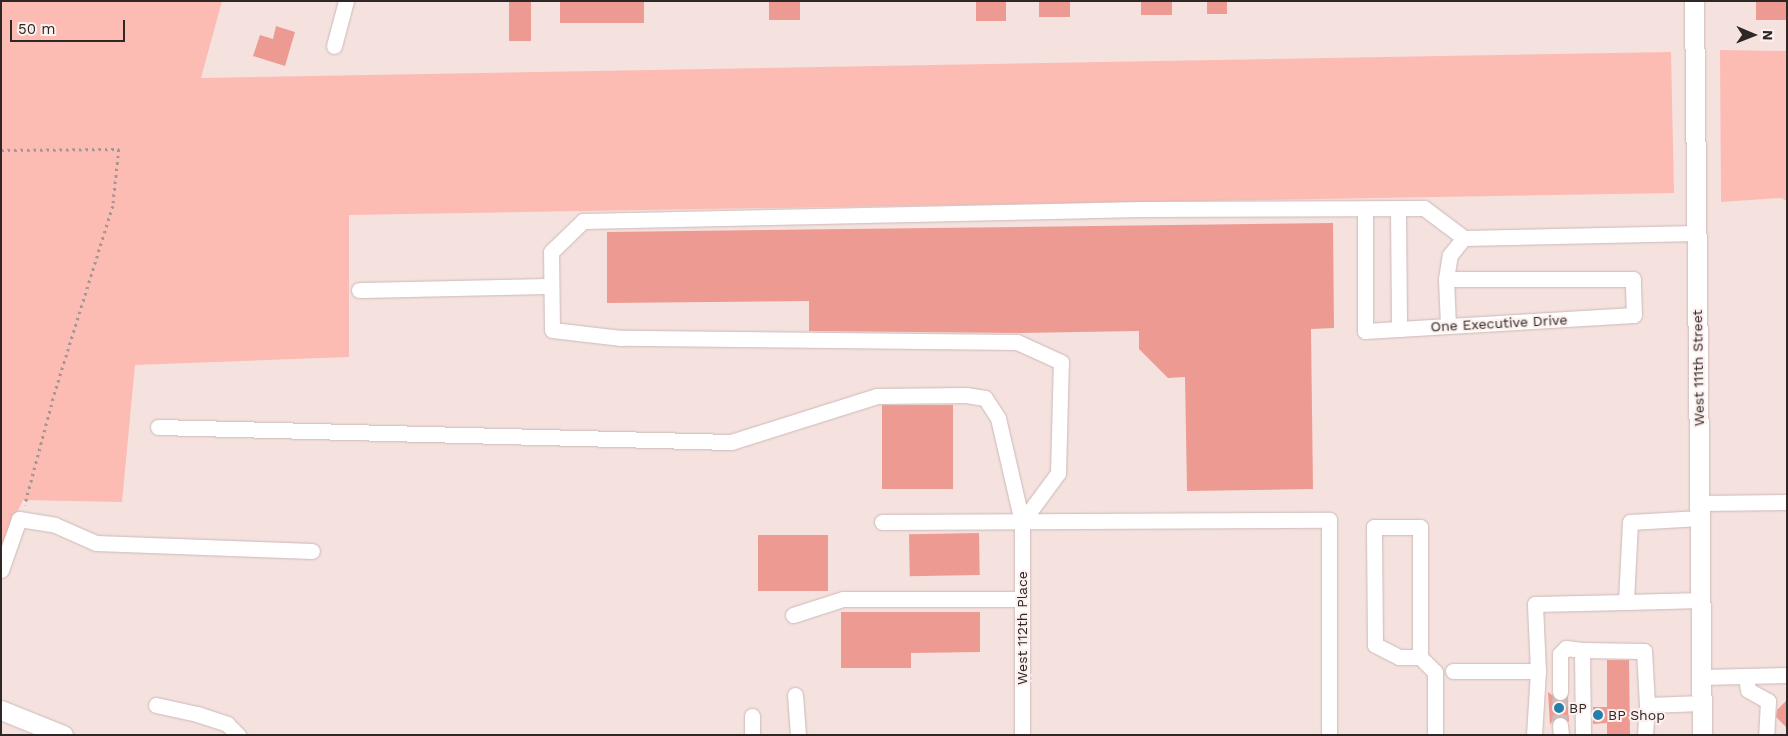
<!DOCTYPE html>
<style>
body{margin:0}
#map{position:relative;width:1788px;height:736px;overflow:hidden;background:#f5e2df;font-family:"Work Sans",sans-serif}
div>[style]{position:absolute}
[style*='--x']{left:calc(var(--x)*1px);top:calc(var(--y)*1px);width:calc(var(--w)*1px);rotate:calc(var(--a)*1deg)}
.green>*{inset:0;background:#fcbcb4}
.building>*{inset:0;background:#ed9b92;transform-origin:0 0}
.minor-tunnel>*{height:15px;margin-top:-7.5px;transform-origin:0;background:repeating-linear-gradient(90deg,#cdbdba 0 15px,transparent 0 23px)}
.path>*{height:2.5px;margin-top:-1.25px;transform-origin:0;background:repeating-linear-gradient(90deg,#a49694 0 2.5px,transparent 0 6.5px)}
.roads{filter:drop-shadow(0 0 1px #ccb9b7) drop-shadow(0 0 1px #ccb9b7)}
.minor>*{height:15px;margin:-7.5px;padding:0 7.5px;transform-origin:7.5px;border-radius:7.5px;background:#fff}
.major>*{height:19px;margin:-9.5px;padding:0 9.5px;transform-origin:9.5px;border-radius:9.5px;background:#fff}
.dots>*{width:14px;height:14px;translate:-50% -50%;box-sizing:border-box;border:2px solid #fdf1ef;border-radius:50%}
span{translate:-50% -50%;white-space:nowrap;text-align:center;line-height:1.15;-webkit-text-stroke:4px #fdf1ef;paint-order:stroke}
.street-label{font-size:14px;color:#2e2726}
.poi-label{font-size:14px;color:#2e2726}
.left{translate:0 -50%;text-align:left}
.frame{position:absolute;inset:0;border:2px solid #2e2726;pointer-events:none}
.north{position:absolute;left:1728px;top:10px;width:50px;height:50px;-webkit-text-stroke:4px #fdf1ef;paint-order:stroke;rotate:91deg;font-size:14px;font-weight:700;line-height:20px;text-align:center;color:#2e2726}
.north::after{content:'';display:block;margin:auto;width:18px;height:22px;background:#2e2726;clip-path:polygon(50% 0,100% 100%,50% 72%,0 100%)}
.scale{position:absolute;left:10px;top:20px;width:115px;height:22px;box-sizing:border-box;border:2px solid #2e2726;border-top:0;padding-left:6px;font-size:15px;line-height:18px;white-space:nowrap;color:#2e2726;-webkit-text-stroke:4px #fdf1ef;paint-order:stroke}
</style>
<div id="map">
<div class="green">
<i style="clip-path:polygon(1px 1px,222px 1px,201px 78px,1671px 52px,1674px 193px,349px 215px,349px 357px,135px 365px,122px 502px,23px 500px,1px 546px)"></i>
<i style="clip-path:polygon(1720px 50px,1787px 51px,1787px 201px,1781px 198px,1721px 202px)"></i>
</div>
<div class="building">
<i style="left:509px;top:1px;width:22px;height:40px"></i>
<i style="left:560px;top:1px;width:84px;height:22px"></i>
<i style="left:769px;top:1px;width:31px;height:19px"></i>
<i style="left:976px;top:1px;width:30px;height:20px"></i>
<i style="left:1039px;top:1px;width:31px;height:16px"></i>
<i style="left:1141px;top:1px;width:31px;height:14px"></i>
<i style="left:1207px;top:1px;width:20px;height:13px"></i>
<i style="left:1756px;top:1px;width:31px;height:19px"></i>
<i style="clip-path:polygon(276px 26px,295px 32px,285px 66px,253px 56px,260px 35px,273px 39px)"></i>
<i style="clip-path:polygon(1333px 223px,1334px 328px,1311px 329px,1313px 489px,1187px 491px,1185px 377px,1168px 378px,1139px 349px,1139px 331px,1019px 333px,809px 331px,809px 301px,607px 303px,607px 232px)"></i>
<i style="left:953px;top:405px;width:84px;height:71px;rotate:90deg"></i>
<i style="left:979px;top:533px;width:42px;height:70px;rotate:89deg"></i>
<i style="left:828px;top:535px;width:56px;height:70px;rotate:90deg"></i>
<i style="clip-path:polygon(841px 612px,980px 612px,980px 652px,911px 653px,911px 668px,841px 668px)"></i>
<i style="clip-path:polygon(1607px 660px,1629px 660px,1630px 735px,1607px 735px,1607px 723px,1593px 724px,1593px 707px,1607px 707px)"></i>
<i style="clip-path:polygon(1548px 692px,1560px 701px,1568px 697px,1569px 722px,1564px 717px,1559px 716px,1554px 718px,1550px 725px)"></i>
<i style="clip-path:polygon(1787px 700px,1787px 728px,1776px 717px,1777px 710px)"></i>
</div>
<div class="minor-tunnel">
<i style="--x:1560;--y:692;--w:33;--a:90"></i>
</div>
<div class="path">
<i style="--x:1;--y:150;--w:118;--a:-0.5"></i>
<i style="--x:119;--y:149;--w:57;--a:96"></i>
<i style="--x:113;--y:206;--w:195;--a:107.3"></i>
<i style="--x:55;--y:392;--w:117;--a:104.9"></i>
</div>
<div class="roads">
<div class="minor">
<i style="--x:334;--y:46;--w:47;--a:-75.1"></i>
<i style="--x:1398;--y:209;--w:120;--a:89.5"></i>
<i style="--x:1365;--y:210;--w:121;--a:90"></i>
<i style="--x:1365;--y:331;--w:269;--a:-3.4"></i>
<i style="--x:1634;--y:315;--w:36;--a:-92"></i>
<i style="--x:1633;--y:279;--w:187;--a:180"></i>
<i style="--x:359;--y:290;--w:192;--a:-1.2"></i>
<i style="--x:1448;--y:325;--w:46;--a:-92.5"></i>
<i style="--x:1446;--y:279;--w:24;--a:-81"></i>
<i style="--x:1450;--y:255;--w:22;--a:-51"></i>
<i style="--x:1464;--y:238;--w:233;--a:-1.2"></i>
<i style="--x:158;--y:427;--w:573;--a:1.5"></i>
<i style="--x:731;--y:442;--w:153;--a:-17.5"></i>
<i style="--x:877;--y:396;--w:89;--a:-0.6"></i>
<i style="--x:966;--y:395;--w:19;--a:9"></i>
<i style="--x:985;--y:398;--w:24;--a:57"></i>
<i style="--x:998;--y:418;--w:107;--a:77"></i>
<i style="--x:1022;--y:522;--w:213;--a:90"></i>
<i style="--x:1700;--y:503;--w:87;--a:-0.7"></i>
<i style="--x:1700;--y:518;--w:70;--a:176.7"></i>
<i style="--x:1630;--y:522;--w:80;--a:92.9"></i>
<i style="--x:1626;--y:602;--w:75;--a:-1.5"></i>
<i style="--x:882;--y:522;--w:447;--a:-0.3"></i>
<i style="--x:1329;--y:520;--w:215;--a:90"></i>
<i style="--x:1022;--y:522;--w:61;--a:-53.7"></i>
<i style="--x:1058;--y:473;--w:111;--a:-88.5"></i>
<i style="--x:1061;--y:362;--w:48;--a:-155.6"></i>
<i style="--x:1017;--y:342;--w:396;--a:-179.4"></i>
<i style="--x:621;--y:338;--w:69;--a:-173.4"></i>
<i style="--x:552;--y:330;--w:78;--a:-90.7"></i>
<i style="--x:551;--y:252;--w:45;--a:-44.1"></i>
<i style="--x:583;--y:221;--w:558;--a:-1.23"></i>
<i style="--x:1141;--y:209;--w:283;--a:-0.2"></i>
<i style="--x:1424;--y:208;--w:50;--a:36.9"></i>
<i style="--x:1374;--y:527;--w:46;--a:0"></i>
<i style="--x:1420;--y:527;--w:130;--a:90"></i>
<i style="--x:1420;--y:657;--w:21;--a:180"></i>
<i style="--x:1399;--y:657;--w:27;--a:-153"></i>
<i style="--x:1375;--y:645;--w:118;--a:-90.5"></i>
<i style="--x:1;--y:570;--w:54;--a:-70.6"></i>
<i style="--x:19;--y:519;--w:36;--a:9"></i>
<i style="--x:55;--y:525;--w:45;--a:23.7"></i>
<i style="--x:96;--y:543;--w:216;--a:2.1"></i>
<i style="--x:793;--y:615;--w:52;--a:-17.7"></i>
<i style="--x:843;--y:599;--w:179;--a:0"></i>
<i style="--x:1420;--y:657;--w:21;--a:45"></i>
<i style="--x:1435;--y:672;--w:63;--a:90"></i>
<i style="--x:1453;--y:671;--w:85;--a:0"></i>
<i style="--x:1746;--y:676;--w:14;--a:82"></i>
<i style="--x:1748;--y:690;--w:23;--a:29"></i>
<i style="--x:1768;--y:701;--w:34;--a:93"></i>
<i style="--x:1702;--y:677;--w:85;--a:-1.3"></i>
<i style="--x:1560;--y:692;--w:38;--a:-90"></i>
<i style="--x:1560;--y:654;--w:8;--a:-45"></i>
<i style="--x:1566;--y:648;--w:16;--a:7"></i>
<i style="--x:795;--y:695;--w:40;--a:85.7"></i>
<i style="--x:156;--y:705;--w:42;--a:12.4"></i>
<i style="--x:197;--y:714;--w:32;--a:18"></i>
<i style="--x:227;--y:724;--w:16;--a:45"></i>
<i style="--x:1560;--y:725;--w:10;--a:84"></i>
<i style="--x:752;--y:735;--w:19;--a:-90"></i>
<i style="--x:1534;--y:735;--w:64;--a:-86.4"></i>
<i style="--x:1538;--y:671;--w:67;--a:-92.6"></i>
<i style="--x:1535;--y:604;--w:91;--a:-1.3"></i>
<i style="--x:1583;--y:735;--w:85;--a:-90.7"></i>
<i style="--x:1582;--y:650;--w:62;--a:0.9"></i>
<i style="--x:1644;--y:651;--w:54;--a:86.8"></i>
<i style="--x:1647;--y:705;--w:55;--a:-2.1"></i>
<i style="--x:1645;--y:735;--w:30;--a:-86"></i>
</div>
<div class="major">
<i style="--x:1694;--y:1;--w:734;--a:89.38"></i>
<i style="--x:1;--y:710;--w:67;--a:22"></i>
</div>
</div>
<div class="dots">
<i style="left:1559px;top:708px;background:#257fad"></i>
<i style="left:1598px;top:715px;background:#257fad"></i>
</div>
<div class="street-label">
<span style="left:1499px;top:323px;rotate:-3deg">One Executive Drive</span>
<span style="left:1698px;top:368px;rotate:-91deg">West 111th Street</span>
<span style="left:1022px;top:628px;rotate:-90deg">West 112th Place</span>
</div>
<div class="poi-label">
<span class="left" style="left:1569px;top:708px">BP</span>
<span class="left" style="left:1608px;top:715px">BP Shop</span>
</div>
<div class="frame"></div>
<div class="north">N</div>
<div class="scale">50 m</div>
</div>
